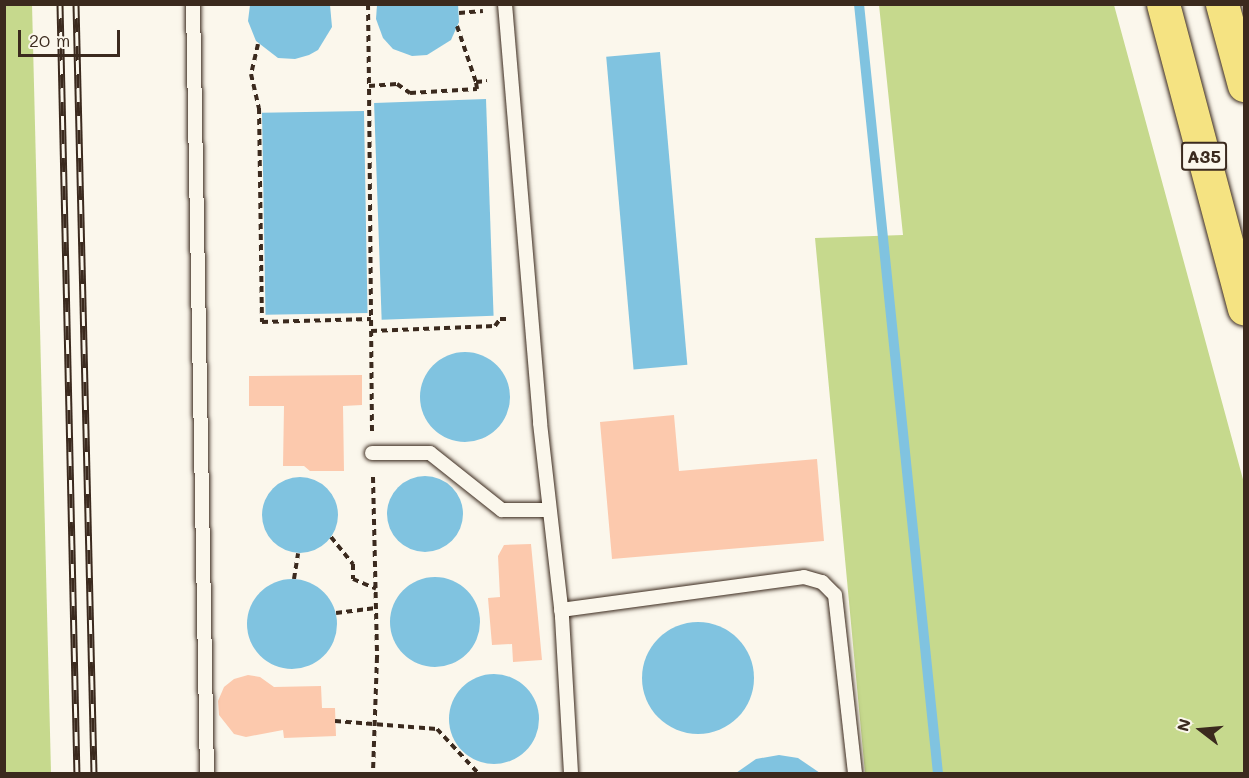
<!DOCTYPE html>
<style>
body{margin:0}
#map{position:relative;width:1249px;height:778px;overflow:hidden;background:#fbf7ec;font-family:Mali,sans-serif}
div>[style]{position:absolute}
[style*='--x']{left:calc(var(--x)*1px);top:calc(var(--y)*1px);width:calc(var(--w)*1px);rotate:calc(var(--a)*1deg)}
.green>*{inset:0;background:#c6d98d}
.water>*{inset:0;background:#80c3e0;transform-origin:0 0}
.round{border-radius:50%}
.stream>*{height:10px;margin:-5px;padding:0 5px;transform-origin:5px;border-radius:5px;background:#80c3e0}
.building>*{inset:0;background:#fcc9ad}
.path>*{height:4px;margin-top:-2px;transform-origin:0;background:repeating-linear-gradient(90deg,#3b2a1e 0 6px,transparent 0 10.5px)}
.roads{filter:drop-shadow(0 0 2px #3b2a1e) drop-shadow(0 0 2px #3b2a1e)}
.service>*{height:14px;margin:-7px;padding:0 7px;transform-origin:7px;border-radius:7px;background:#fbf7ec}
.primary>*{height:33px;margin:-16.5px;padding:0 16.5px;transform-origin:16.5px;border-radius:16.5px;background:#f5e382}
.rail>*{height:7px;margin-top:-3.5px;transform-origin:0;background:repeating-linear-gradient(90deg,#fbf7ec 0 14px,#3b2a1e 0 28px);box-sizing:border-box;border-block:2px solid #3b2a1e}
span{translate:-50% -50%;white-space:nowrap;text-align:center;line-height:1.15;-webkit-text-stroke:5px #fbf7ec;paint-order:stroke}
.shield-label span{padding:2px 4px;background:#fbf7ec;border:2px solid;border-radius:4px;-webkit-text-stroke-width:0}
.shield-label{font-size:18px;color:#3b2a1e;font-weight:700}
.frame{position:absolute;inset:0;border:6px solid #3b2a1e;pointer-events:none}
.north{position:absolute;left:1171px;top:700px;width:60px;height:60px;-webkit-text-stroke:4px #fbf7ec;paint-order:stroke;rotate:286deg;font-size:16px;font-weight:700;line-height:24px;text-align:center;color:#3b2a1e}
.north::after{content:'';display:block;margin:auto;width:21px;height:27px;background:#3b2a1e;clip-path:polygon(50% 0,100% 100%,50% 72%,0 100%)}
.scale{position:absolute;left:18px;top:30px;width:102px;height:27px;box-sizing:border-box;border:3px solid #3b2a1e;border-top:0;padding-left:8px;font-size:18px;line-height:21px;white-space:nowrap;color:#3b2a1e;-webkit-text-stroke:4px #fbf7ec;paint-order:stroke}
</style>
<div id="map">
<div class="green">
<i style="clip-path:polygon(32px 4px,51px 773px,5px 774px,4px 5px)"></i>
<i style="clip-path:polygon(879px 5px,1114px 5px,1244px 483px,1244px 773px,865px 773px,815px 238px,903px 235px)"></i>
</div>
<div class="water">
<i style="clip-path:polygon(458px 4px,459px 22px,451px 40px,427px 55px,412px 56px,393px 49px,383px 38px,376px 19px,377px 5px)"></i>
<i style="clip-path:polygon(250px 5px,330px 5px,332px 27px,318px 50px,309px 55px,295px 59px,278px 58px,256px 41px,248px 21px)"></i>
<i style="left:660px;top:52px;width:314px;height:54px;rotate:85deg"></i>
<i style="left:486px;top:99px;width:217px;height:112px;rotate:88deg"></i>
<i style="left:364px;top:111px;width:202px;height:102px;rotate:89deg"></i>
<i class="round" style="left:420px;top:352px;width:90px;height:90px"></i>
<i class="round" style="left:387px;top:476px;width:76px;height:76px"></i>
<i class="round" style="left:262px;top:477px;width:76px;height:76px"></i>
<i class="round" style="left:390px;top:577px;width:90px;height:90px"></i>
<i class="round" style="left:247px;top:579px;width:90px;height:90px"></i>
<i class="round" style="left:642px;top:622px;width:112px;height:112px"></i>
<i class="round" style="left:449px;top:674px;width:90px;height:90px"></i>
<i style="clip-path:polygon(779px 755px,798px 758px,820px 773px,736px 773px,756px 759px)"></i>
</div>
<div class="stream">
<i style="--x:859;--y:4;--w:774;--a:84.14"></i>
</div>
<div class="building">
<i style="clip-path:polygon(362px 375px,362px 405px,343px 406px,344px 471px,310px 471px,304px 466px,283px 466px,284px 406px,249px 406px,249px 376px)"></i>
<i style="clip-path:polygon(674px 415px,679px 471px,817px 459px,824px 541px,612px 559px,600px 422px)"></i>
<i style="clip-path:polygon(531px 544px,542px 660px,513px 662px,512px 644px,492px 645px,488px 598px,500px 597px,498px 556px,504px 545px)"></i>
<i style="clip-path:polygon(248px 675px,260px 677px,274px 687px,321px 686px,322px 708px,335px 708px,336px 736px,284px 738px,283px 730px,246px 737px,234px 734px,219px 715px,218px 701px,224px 687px,234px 679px)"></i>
</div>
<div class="path">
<i style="--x:368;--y:4;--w:82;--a:89.3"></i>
<i style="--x:459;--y:13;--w:24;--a:-5"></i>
<i style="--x:457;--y:26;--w:59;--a:71.3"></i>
<i style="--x:258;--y:44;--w:31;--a:103"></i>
<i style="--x:251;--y:74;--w:35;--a:77"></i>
<i style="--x:259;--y:108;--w:214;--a:89.2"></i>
<i style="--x:262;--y:322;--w:109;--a:-1.6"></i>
<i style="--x:371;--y:331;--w:124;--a:-2.3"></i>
<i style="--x:495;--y:326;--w:9;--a:-54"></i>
<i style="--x:500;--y:319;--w:7;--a:0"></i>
<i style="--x:372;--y:431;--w:345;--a:-90.5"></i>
<i style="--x:369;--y:86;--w:28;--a:-4"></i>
<i style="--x:397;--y:84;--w:16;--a:35"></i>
<i style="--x:410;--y:93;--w:67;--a:-3.4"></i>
<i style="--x:477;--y:89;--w:7;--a:-98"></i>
<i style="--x:476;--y:82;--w:11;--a:-5"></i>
<i style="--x:373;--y:477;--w:180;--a:88.7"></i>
<i style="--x:377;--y:657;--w:117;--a:92"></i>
<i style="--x:331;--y:537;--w:35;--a:51"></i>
<i style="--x:353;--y:564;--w:15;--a:90"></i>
<i style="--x:353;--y:579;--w:25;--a:23"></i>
<i style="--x:294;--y:579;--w:26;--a:-81"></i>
<i style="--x:336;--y:613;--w:40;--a:-7.1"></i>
<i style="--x:335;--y:721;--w:102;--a:4.5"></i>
<i style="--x:437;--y:729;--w:62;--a:47"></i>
</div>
<div class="roads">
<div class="service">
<i style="--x:193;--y:4;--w:770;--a:88.96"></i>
<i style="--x:505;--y:4;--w:420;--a:85.2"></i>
<i style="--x:540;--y:423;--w:195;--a:83.5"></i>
<i style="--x:562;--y:617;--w:157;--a:86.7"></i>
<i style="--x:372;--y:453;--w:58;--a:0"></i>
<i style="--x:430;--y:453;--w:92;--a:38.4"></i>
<i style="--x:502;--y:510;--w:47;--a:0"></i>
<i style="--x:561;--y:610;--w:245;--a:-7.7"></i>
<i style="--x:804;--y:577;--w:19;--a:16"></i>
<i style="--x:822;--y:582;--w:18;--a:45"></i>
<i style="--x:835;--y:595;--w:180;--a:83.6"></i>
</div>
<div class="primary">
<i style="--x:1163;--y:4;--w:315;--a:75.1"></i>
<i style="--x:1222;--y:4;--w:84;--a:74.8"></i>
</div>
</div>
<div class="rail">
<i style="--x:60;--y:4;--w:770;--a:88.74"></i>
<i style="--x:76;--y:4;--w:770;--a:88.66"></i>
</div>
<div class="shield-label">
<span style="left:1204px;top:156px">A35</span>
</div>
<div class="frame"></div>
<div class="north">N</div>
<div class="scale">20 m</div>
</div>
